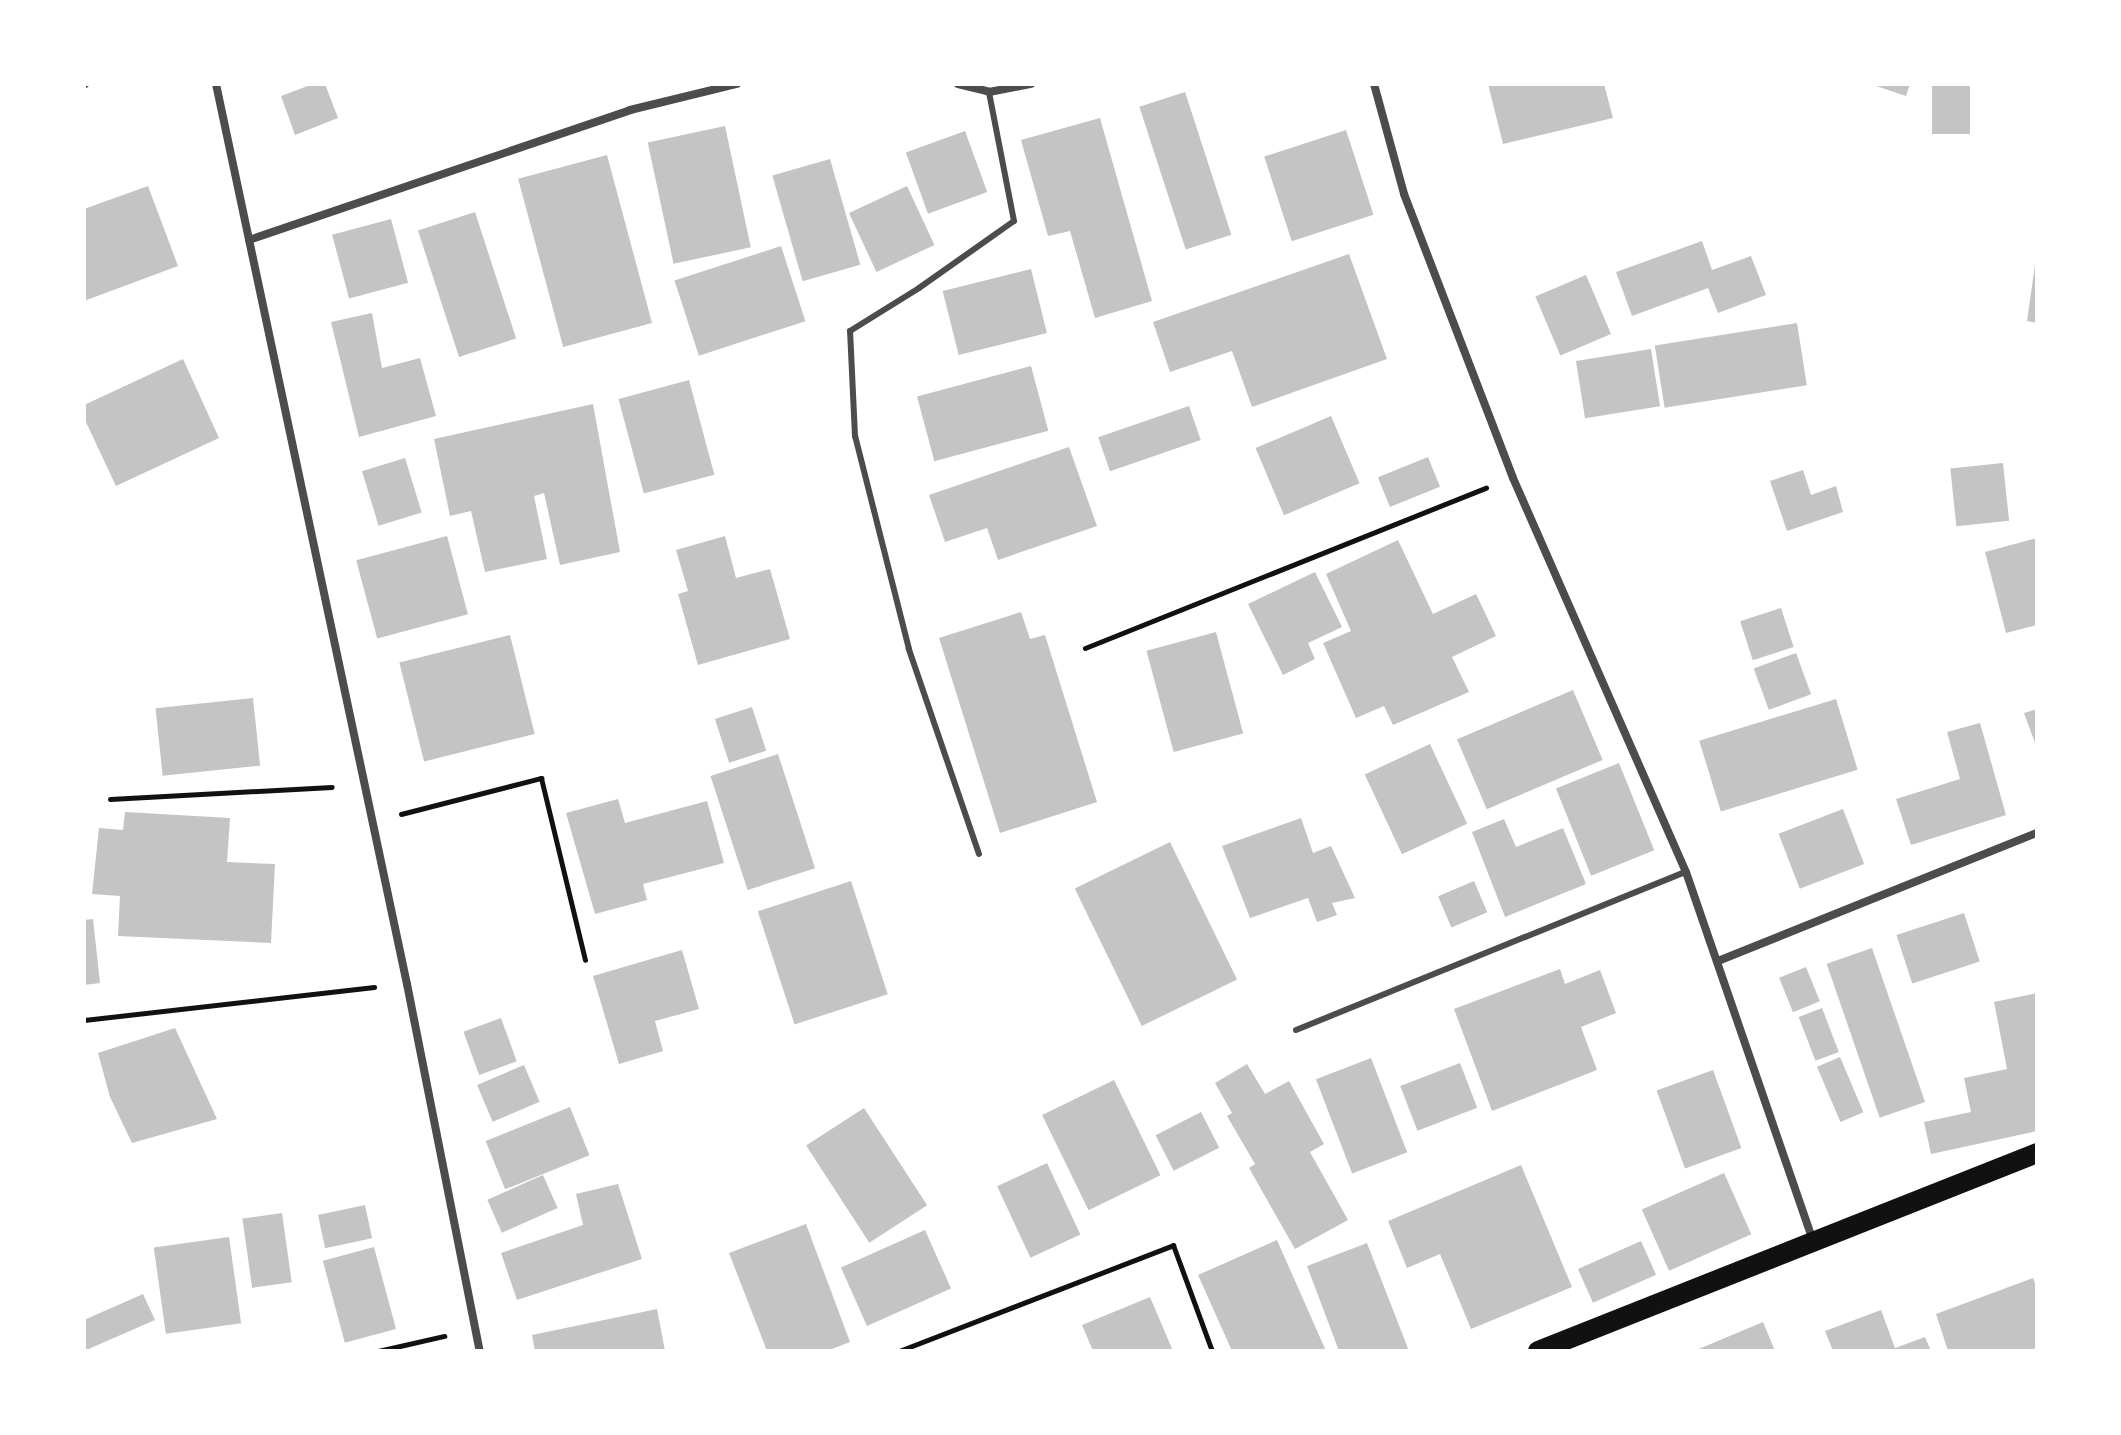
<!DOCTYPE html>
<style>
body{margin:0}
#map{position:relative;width:2121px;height:1435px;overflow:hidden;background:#fff;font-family:"Fira Sans Condensed",sans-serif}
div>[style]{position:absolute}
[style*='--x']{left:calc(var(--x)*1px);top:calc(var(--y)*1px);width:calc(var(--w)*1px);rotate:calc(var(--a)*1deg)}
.building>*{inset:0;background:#c4c4c4;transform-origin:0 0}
.path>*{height:5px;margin:-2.5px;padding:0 2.5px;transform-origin:2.5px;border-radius:2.5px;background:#111}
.service>*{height:6px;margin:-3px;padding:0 3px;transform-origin:3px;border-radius:3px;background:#4c4c4c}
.minor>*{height:8px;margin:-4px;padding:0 4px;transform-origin:4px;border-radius:4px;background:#4c4c4c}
.primary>*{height:20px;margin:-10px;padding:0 10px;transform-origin:10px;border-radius:10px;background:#111}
span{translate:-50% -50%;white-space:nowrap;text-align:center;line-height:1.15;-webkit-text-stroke:7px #fff;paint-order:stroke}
.frame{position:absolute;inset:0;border:86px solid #fff;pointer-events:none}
</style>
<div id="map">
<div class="building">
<i style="clip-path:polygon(313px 84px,325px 84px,338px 118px,295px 135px,281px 96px)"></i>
<i style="clip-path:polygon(1488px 84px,1604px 84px,1613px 118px,1503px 144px)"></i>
<i style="clip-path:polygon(1870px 84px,1910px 84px,1906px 96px)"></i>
<i style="left:1932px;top:84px;width:38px;height:50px"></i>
<i style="left:1185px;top:92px;width:150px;height:48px;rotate:72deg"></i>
<i style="clip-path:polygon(1100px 118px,1152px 301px,1095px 318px,1070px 231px,1048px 236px,1021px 140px)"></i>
<i style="left:725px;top:126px;width:124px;height:79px;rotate:78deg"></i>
<i style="left:1346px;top:130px;width:89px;height:86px;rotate:72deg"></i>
<i style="left:965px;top:131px;width:65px;height:63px;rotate:70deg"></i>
<i style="left:607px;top:155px;width:174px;height:92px;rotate:75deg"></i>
<i style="left:830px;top:159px;width:110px;height:60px;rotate:74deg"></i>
<i style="clip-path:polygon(148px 186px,178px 266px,84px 301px,84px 209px)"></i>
<i style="left:907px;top:186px;width:65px;height:64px;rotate:65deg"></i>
<i style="left:475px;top:212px;width:133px;height:60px;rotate:72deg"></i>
<i style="left:391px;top:219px;width:66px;height:61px;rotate:75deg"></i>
<i style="clip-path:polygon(1702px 241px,1712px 270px,1751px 256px,1766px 295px,1718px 313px,1708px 288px,1632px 316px,1616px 272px)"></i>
<i style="left:781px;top:246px;width:79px;height:112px;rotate:72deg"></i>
<i style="clip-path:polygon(1349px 254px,1387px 359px,1252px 407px,1232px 351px,1170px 372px,1153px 322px)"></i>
<i style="clip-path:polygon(2035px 265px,2037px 265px,2037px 323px,2027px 321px)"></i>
<i style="left:1031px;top:269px;width:66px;height:91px;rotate:76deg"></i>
<i style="left:1586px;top:275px;width:64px;height:55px;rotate:67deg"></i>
<i style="clip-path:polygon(372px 313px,382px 368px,420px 358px,436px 416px,359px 437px,331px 322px)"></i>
<i style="left:1797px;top:323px;width:63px;height:144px;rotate:81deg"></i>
<i style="left:1651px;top:349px;width:58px;height:76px;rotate:81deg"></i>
<i style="clip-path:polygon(183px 359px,219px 438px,116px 486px,84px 418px,84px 405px)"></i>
<i style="left:1031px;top:366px;width:67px;height:118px;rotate:75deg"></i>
<i style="left:689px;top:380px;width:98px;height:73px;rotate:75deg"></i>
<i style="clip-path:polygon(593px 404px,620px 552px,560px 565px,544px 493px,534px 496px,547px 559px,485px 572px,471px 511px,450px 516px,434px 439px)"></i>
<i style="left:1189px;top:406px;width:36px;height:96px;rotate:71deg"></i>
<i style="left:1331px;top:416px;width:73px;height:82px;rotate:67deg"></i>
<i style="clip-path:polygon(1069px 447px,1097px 526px,998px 560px,987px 528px,945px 542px,929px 495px)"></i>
<i style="left:1428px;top:457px;width:32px;height:54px;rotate:68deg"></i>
<i style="left:405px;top:458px;width:57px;height:45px;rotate:73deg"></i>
<i style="left:2003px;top:463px;width:58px;height:53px;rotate:84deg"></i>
<i style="clip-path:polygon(1803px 470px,1811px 495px,1836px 486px,1843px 512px,1787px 531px,1770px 481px)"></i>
<i style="left:447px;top:536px;width:81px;height:94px;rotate:75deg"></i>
<i style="clip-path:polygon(725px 536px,736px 578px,770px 569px,790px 639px,698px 665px,678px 594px,688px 591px,676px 550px)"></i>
<i style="clip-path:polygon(2037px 538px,2037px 625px,2006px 633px,1985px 552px)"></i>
<i style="clip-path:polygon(1398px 540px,1433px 614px,1476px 594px,1496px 636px,1452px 657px,1469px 692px,1393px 725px,1384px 706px,1356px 718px,1323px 643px,1351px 631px,1326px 574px)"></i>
<i style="clip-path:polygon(1315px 572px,1342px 627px,1308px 643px,1315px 659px,1283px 675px,1248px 604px)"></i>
<i style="left:1781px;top:608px;width:41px;height:43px;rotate:72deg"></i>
<i style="clip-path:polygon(1021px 612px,1030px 639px,1045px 635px,1097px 802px,1000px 833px,939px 638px)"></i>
<i style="left:1216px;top:632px;width:105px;height:72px;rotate:75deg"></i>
<i style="left:510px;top:635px;width:102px;height:114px;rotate:76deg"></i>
<i style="left:1796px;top:653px;width:44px;height:45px;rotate:70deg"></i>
<i style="left:1573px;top:690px;width:76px;height:126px;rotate:67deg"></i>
<i style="left:253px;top:698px;width:68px;height:98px;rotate:84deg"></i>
<i style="left:1836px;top:699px;width:74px;height:143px;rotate:73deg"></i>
<i style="left:752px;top:707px;width:46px;height:39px;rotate:72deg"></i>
<i style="clip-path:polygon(2037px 709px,2037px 748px,2024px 713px)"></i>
<i style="clip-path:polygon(1980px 723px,2006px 815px,1911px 845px,1896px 799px,1960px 779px,1947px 732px)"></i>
<i style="left:1430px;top:744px;width:88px;height:72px;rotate:65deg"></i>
<i style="left:778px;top:754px;width:120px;height:71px;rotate:72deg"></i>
<i style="left:1619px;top:763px;width:94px;height:68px;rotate:68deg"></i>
<i style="clip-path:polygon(618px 799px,625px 823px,707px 801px,724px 863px,643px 884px,647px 900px,595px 914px,566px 813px)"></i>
<i style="left:1843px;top:809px;width:59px;height:69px;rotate:69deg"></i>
<i style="clip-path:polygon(125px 812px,230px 818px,227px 862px,275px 864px,271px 943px,118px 936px,120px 896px,92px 894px,99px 828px,123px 830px)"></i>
<i style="clip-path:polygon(1301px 818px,1313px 853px,1331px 846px,1355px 898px,1332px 903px,1337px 915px,1317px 922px,1308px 898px,1250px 918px,1222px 846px)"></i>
<i style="clip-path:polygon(1504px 819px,1516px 847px,1563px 828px,1586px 884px,1505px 917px,1472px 832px)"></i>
<i style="left:1170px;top:842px;width:153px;height:106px;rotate:64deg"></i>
<i style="left:851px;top:881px;width:119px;height:98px;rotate:72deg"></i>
<i style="left:1474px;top:881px;width:34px;height:39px;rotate:67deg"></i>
<i style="left:1964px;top:913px;width:51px;height:71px;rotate:72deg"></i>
<i style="clip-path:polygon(93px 919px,100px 983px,84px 985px,84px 920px)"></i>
<i style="left:1872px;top:948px;width:163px;height:48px;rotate:71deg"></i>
<i style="clip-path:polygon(682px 950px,699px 1009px,655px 1021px,663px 1051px,619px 1064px,593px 976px)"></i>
<i style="left:1806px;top:967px;width:37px;height:29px;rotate:68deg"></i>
<i style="clip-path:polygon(1560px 969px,1565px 984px,1600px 970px,1616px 1013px,1581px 1027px,1597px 1070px,1492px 1111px,1454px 1009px)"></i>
<i style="clip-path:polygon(2037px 993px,2037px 1131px,1931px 1154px,1924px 1122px,1971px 1112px,1964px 1078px,2007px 1069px,1994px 1002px)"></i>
<i style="left:1822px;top:1008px;width:47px;height:25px;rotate:69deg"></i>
<i style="left:501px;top:1018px;width:46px;height:40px;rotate:70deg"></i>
<i style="clip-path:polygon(175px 1028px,217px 1119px,132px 1143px,110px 1097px,98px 1053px)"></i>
<i style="left:1840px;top:1057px;width:60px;height:25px;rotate:67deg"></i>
<i style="left:1371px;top:1058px;width:101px;height:59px;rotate:69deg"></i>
<i style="left:1460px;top:1063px;width:48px;height:64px;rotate:69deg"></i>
<i style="clip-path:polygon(1247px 1064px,1265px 1094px,1289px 1081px,1324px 1144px,1310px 1152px,1348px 1220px,1295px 1249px,1249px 1168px,1255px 1164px,1227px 1116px,1232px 1113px,1215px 1083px)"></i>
<i style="left:524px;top:1065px;width:40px;height:51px;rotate:67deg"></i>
<i style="left:1713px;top:1070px;width:83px;height:60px;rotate:70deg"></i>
<i style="left:1114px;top:1080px;width:106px;height:80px;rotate:64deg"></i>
<i style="left:570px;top:1107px;width:52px;height:91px;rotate:68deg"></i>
<i style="left:864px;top:1108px;width:116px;height:69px;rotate:57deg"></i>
<i style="left:1201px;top:1112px;width:40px;height:51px;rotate:63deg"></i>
<i style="left:1047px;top:1163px;width:79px;height:55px;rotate:65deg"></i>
<i style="clip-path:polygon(1521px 1165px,1572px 1287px,1471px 1329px,1440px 1254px,1407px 1268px,1388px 1221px)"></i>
<i style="left:1724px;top:1173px;width:67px;height:90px;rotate:66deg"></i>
<i style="left:543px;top:1175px;width:36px;height:61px;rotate:66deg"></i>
<i style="clip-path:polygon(618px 1184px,642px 1259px,517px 1300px,501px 1253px,583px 1225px,576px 1194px)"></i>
<i style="left:365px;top:1205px;width:34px;height:48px;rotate:78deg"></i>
<i style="left:282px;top:1213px;width:70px;height:40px;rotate:82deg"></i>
<i style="clip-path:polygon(806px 1224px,850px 1342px,827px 1351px,767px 1351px,729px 1253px)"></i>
<i style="left:925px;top:1230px;width:64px;height:92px;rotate:66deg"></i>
<i style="left:229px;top:1237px;width:87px;height:76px;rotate:82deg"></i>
<i style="clip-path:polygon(1277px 1240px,1326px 1351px,1232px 1351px,1198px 1275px)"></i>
<i style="left:1641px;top:1241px;width:37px;height:69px;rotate:66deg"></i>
<i style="clip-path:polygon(1367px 1243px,1409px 1351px,1339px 1351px,1307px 1266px)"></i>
<i style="left:374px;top:1247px;width:85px;height:53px;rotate:75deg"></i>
<i style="clip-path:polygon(2033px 1278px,2037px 1288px,2037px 1351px,1948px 1351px,1936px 1314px)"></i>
<i style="clip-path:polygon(143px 1294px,155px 1320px,84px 1351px,84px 1320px)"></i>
<i style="clip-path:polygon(1150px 1297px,1173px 1351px,1093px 1351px,1082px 1325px)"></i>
<i style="clip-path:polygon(657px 1309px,665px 1351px,535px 1351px,532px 1335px)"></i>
<i style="clip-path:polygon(1881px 1310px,1895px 1348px,1925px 1337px,1931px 1351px,1833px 1351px,1825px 1331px)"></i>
<i style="clip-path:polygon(1763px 1322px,1775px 1351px,1694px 1351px)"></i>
</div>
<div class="path">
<i style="--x:1085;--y:648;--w:432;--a:-21.8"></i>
<i style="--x:110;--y:799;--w:222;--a:-3.1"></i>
<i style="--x:401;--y:814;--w:145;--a:-14.4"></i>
<i style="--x:541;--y:778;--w:187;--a:76.4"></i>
<i style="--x:84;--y:1020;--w:292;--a:-6.5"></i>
<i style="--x:378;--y:1351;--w:68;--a:-12.8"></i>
<i style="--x:899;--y:1351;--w:294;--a:-21.1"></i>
<i style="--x:1173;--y:1245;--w:113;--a:69.8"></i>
</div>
<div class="service">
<i style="--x:979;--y:854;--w:217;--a:-108.9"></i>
<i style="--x:909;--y:649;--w:220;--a:-104.2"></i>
<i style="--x:855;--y:436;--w:105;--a:-92.7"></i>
<i style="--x:850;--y:331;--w:81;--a:-31.9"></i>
<i style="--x:919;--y:288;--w:116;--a:-35.2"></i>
<i style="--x:1014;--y:221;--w:131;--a:-101"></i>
<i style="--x:1296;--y:1030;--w:421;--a:-22.1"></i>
</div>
<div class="minor">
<i style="--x:84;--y:84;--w:1;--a:0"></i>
<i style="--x:216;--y:84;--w:920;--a:78.02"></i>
<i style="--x:407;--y:984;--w:374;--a:78.8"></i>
<i style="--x:958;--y:84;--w:32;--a:14"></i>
<i style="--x:989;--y:92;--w:43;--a:-10.8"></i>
<i style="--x:1374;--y:84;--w:114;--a:74.7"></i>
<i style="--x:1404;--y:194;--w:304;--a:69"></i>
<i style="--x:1513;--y:478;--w:430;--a:66.3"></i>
<i style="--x:1686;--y:872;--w:389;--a:71"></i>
<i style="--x:249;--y:240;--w:403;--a:-18.8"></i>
<i style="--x:630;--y:110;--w:110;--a:-13.7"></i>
<i style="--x:1718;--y:961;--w:344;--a:-21.9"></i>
</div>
<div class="primary">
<i style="--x:1538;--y:1351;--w:537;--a:-21.64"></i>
</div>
<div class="frame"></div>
</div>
